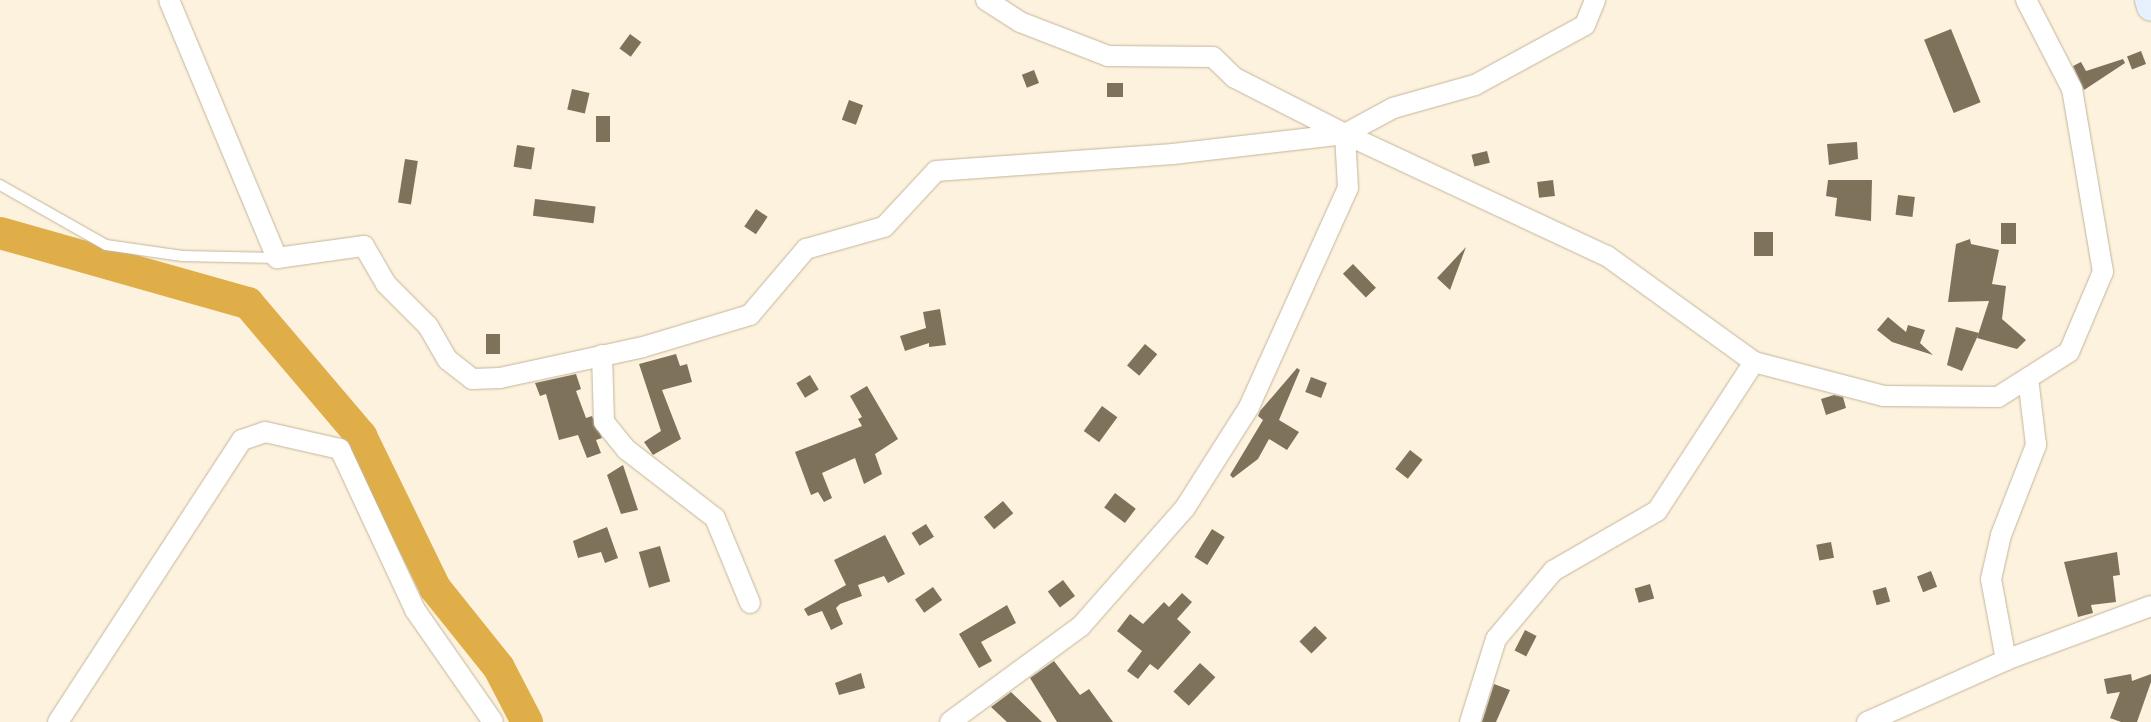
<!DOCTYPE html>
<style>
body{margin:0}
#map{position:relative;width:2151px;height:722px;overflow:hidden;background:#fdf2dd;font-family:Poppins,sans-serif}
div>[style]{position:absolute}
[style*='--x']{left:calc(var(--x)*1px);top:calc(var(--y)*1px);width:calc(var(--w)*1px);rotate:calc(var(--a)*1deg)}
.river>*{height:32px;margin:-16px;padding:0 16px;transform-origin:16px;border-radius:16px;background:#dfae49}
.building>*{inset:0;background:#7f725b;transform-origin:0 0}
.roads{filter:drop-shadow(0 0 1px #c3b59d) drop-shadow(0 0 1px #c3b59d)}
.lane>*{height:10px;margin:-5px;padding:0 5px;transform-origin:5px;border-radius:5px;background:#fff}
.street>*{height:20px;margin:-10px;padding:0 10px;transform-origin:10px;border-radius:10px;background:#fff}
.secondary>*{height:28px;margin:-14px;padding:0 14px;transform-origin:14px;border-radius:14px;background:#e6f1fd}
span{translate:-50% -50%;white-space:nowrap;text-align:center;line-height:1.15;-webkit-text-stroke:5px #fdf2dd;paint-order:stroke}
</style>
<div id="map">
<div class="river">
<div style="--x:0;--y:233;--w:258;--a:15.8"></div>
<div style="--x:248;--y:303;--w:175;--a:49.6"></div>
<div style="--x:361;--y:436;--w:169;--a:64"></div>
<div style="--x:435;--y:588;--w:102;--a:51.3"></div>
<div style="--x:499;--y:668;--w:61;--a:62.6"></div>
</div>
<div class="building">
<div style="left:1951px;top:29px;width:79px;height:29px;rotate:68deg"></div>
<div style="left:630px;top:34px;width:14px;height:18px;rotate:36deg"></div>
<div style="left:2141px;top:51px;width:14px;height:15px;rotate:69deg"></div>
<div style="clip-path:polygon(2123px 59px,2125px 63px,2084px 90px,2073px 66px,2081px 62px,2086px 71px)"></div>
<div style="left:1034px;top:70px;width:14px;height:13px;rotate:69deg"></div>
<div style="left:1107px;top:83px;width:16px;height:14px"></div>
<div style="left:572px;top:89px;width:18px;height:21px;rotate:13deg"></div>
<div style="left:849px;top:100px;width:15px;height:21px;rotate:20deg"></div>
<div style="left:596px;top:116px;width:14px;height:26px"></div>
<div style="clip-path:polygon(1857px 142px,1858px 159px,1829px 165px,1827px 144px)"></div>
<div style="left:517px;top:145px;width:18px;height:22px;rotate:9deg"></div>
<div style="left:1487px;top:151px;width:12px;height:16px;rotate:76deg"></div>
<div style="left:405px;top:159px;width:13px;height:44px;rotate:9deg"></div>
<div style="left:1553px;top:180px;width:16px;height:16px;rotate:83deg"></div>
<div style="clip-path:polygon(1828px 180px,1872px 180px,1871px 221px,1835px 216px,1837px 198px,1826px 196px)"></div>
<div style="left:1898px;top:195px;width:17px;height:20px;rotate:7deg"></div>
<div style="left:535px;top:199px;width:61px;height:17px;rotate:7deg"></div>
<div style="left:756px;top:209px;width:14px;height:21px;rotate:34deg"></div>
<div style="left:2001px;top:223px;width:15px;height:21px"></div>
<div style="left:1754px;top:232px;width:19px;height:24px"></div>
<div style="clip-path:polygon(1970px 239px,1971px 244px,1999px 250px,1992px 284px,2006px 286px,2002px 319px,2026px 340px,2017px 349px,1977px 338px,1989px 301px,1948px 302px,1956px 244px)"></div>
<div style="clip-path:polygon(1466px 247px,1450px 290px,1437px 278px)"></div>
<div style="left:1353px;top:264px;width:33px;height:14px;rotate:46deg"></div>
<div style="clip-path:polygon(940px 309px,946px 345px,929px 347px,929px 343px,905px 351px,900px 336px,926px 328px,923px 312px)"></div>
<div style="clip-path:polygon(1888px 317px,1906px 332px,1908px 325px,1925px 330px,1920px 343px,1933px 355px,1892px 342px,1877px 330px)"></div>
<div style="clip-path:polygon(1956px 327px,1979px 333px,1962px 371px,1947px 365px)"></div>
<div style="left:486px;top:334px;width:14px;height:20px"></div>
<div style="left:1145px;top:344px;width:16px;height:28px;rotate:40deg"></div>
<div style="clip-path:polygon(676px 354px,680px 366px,687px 364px,692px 382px,662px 390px,681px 439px,653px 455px,644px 442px,661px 431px,639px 364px)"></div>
<div style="clip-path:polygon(1297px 368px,1300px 370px,1279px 420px,1299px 432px,1287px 450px,1269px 439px,1258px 459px,1233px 478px,1230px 475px,1263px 420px,1258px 416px,1260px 411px)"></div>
<div style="clip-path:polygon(576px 374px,581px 389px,576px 391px,586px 418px,592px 416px,602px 438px,596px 440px,601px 453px,587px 458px,578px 435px,559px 440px,546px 394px,540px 396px,535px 383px)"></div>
<div style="left:810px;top:375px;width:17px;height:16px;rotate:59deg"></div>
<div style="left:1311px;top:377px;width:17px;height:16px;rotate:21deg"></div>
<div style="clip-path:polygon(867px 386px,898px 439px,875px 454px,882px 474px,864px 484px,855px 458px,822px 473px,832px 498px,824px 502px,818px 492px,811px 495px,795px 452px,862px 426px,858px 419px,862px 417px,850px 396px)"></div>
<div style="clip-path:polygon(1834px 395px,1843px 397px,1846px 408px,1826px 415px,1821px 399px)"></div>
<div style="left:1102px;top:406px;width:19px;height:31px;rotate:36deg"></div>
<div style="left:1410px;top:450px;width:16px;height:24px;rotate:38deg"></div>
<div style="clip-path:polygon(623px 465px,638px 510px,621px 514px,607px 475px)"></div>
<div style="left:1115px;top:493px;width:26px;height:18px;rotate:37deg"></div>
<div style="left:1003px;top:501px;width:16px;height:25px;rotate:50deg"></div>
<div style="left:926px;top:524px;width:15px;height:17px;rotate:58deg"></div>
<div style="clip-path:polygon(607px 527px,618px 558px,605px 563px,601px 552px,578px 558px,573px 541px)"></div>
<div style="left:1212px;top:529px;width:15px;height:33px;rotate:32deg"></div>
<div style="clip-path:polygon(885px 535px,905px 574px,888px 583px,884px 576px,858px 585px,862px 596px,840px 604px,836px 608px,843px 624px,831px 630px,822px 611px,808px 616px,804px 609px,846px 585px,834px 560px)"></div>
<div style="left:1831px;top:542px;width:16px;height:15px;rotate:79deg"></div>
<div style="left:660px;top:546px;width:37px;height:22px;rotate:74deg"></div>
<div style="clip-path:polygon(2117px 552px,2120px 575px,2113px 576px,2116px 602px,2091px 605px,2093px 613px,2078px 617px,2064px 562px)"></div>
<div style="left:1931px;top:571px;width:17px;height:15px;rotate:69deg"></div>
<div style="left:1063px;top:580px;width:20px;height:19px;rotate:53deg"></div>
<div style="left:1650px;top:584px;width:15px;height:16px;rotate:74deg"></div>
<div style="left:933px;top:587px;width:16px;height:22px;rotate:55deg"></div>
<div style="left:1886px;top:587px;width:15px;height:14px;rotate:74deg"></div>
<div style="clip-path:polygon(1182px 593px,1192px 602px,1177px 619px,1191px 632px,1158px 670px,1150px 664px,1138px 679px,1127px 671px,1142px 651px,1117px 631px,1130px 614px,1143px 624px,1164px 602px,1169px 607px)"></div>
<div style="clip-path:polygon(1007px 605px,1016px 623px,981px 642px,992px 661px,979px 668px,959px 634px)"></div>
<div style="left:1315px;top:626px;width:17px;height:22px;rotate:45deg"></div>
<div style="left:1525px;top:630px;width:13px;height:23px;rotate:27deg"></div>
<div style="clip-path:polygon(1054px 661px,1080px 695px,1089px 689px,1113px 722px,1057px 722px,1030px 678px)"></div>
<div style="left:1200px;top:663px;width:21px;height:39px;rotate:43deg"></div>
<div style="clip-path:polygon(861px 673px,865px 688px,839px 695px,835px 683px)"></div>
<div style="clip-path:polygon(2131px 674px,2132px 681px,2151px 674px,2151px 682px,2137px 722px,2121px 722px,2110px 718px,2120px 692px,2107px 694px,2104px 679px)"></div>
<div style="clip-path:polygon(1494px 684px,1510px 690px,1496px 722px,1482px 722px)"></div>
<div style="clip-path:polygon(1011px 692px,1042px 722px,1007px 722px,991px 707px)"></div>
</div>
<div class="roads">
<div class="lane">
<div style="--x:0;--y:185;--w:122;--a:29.5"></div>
<div style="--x:106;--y:245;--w:77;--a:8.2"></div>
<div style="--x:182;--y:256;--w:95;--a:1.2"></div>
</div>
<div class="street">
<div style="--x:169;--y:0;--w:280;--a:67.3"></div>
<div style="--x:277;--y:258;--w:88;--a:-7.9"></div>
<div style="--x:364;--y:246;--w:44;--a:59.9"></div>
<div style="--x:386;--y:284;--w:59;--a:45"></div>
<div style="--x:428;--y:326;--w:39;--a:60"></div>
<div style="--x:448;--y:360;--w:31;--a:38"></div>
<div style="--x:472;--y:379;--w:28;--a:-2"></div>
<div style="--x:500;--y:378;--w:146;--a:-12.2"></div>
<div style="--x:643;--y:347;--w:112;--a:-16.7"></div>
<div style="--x:750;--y:315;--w:87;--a:-49.7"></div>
<div style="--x:806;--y:249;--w:81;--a:-15.8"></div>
<div style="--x:884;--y:227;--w:76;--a:-47.1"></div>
<div style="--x:936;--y:171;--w:238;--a:-4.1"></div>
<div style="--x:1173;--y:154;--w:173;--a:-6.6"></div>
<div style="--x:1345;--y:134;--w:55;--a:-28.4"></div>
<div style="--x:1393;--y:108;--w:85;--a:-15.7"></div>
<div style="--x:1475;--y:85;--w:125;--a:-28.6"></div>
<div style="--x:1585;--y:25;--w:27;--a:-68"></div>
<div style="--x:986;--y:0;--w:40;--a:32.9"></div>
<div style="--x:1020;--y:22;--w:94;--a:21.1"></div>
<div style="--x:1108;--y:56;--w:105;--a:0.5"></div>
<div style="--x:1213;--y:57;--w:30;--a:44"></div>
<div style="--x:1235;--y:78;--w:123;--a:27"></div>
<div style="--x:1345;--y:134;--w:289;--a:25"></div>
<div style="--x:1607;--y:256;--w:181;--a:35.8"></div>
<div style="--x:1754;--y:362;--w:134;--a:14.7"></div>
<div style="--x:1884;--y:396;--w:114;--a:0.5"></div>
<div style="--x:1998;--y:397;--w:84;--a:-32.4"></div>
<div style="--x:2069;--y:352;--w:87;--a:-67"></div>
<div style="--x:2103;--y:272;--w:186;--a:-99.6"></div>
<div style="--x:2072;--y:89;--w:100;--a:-117.3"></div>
<div style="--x:602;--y:355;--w:67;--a:88.3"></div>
<div style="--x:604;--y:422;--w:36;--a:51"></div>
<div style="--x:627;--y:450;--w:111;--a:37.7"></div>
<div style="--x:715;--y:518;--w:92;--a:67.6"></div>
<div style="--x:2006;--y:660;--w:82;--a:-100.5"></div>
<div style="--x:1991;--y:579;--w:45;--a:-77.2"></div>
<div style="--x:2001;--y:535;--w:97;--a:-68.7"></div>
<div style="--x:2036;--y:445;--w:67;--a:-96.8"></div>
<div style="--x:58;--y:722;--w:337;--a:-56.9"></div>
<div style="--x:242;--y:440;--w:24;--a:-19"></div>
<div style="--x:265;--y:432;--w:77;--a:12.8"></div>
<div style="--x:340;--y:449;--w:178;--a:65"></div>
<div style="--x:415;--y:610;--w:136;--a:55.1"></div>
<div style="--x:950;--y:722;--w:162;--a:-36.2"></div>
<div style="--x:1081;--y:626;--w:157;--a:-48.6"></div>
<div style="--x:1185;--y:508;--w:120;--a:-57.6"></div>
<div style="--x:1249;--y:407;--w:240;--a:-65.7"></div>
<div style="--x:1348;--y:188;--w:54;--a:-93.2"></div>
<div style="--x:1470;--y:722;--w:87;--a:-72.6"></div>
<div style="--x:1496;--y:639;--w:89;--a:-50"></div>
<div style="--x:1553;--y:571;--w:120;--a:-30"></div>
<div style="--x:1657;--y:511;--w:178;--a:-56.9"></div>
<div style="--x:1867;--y:722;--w:152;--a:-24"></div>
<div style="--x:2006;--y:660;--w:155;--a:-20.4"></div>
</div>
<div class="secondary">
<div style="--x:2149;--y:0;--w:7;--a:74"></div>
</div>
</div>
</div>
